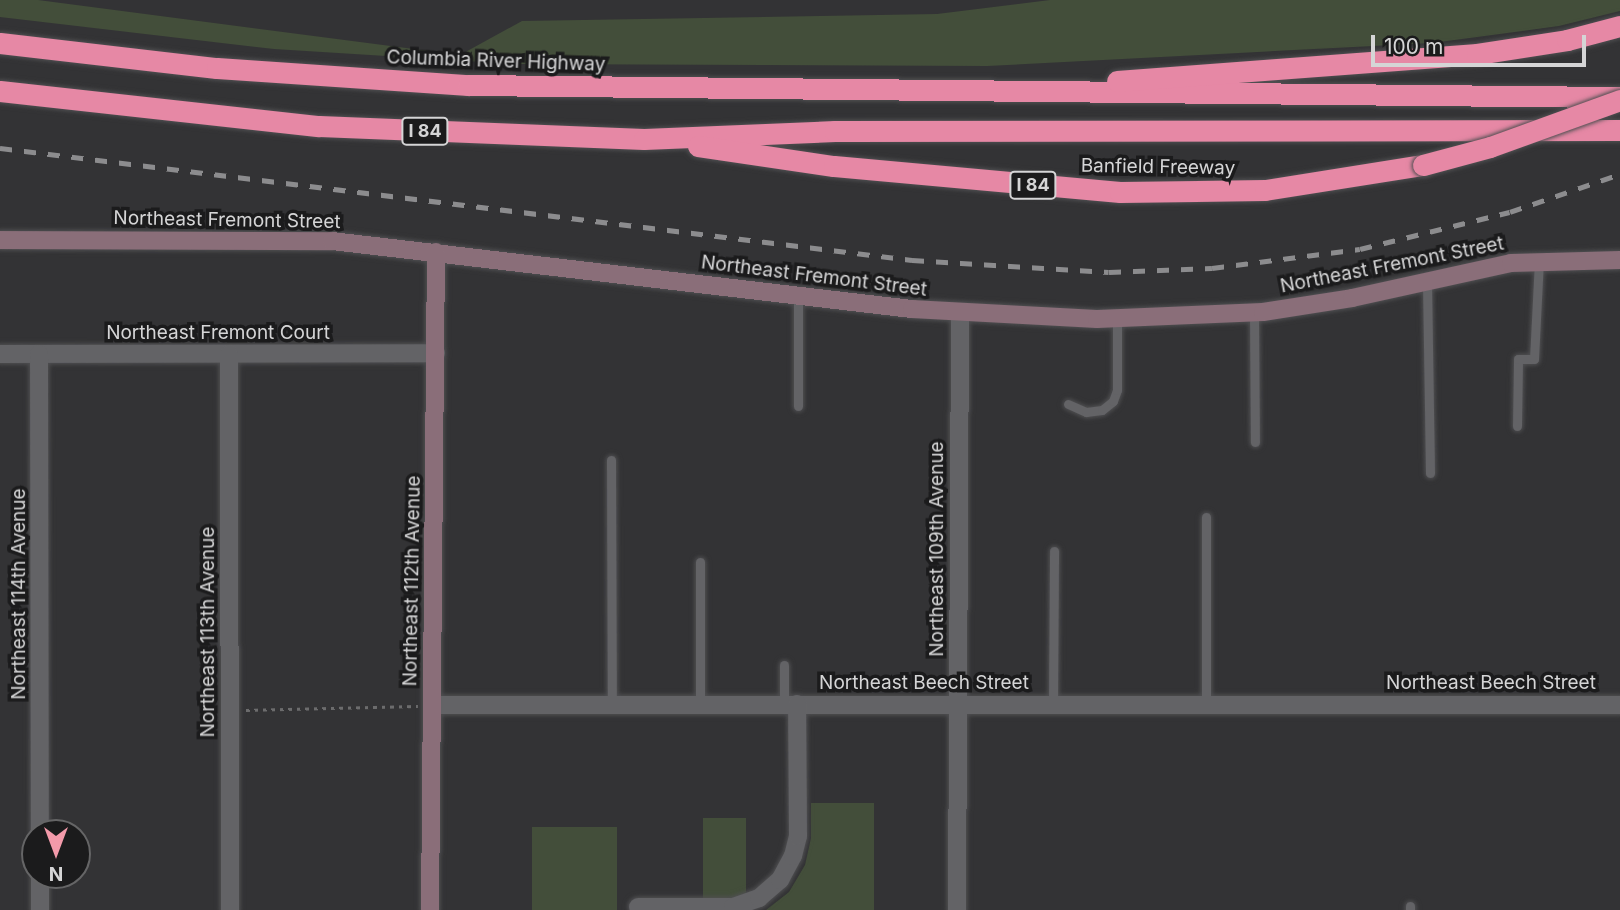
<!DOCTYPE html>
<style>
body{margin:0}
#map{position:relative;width:1620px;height:910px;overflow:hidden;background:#333335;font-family:Inter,sans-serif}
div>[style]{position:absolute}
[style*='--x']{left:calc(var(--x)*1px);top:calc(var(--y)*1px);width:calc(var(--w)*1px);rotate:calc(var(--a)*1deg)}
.green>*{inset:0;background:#434e3a;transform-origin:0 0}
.path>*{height:2.5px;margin-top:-1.25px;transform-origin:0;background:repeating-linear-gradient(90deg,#6c6c6d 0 3.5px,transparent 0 8.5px)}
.roads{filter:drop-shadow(0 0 2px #4f4f51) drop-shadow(0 0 2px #4f4f51)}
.lane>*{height:9px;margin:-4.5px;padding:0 4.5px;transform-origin:4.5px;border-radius:4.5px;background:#636366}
.street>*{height:18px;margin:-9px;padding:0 9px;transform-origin:9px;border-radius:9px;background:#636366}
.secondary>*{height:18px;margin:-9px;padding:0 9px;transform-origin:9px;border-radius:9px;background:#8a6e79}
.highway>*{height:21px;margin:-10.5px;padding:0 10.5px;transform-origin:10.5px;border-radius:10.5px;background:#e688a5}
.rail>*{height:4.5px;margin-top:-2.25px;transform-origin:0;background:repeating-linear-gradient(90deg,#8c8c8e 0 12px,transparent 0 24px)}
.bridges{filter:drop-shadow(0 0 2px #4f4f51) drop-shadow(0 0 2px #4f4f51)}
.highway-bridge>*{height:21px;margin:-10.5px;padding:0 10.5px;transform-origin:10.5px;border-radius:10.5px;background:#e688a5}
span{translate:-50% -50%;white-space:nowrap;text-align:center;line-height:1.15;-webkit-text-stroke:7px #1b1b1c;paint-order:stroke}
.shield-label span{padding:2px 5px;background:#1b1b1c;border:2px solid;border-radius:5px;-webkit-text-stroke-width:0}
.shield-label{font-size:18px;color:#d5d5d6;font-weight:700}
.street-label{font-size:19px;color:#d5d5d6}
.north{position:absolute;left:21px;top:819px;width:70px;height:70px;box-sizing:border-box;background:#1b1b1c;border:2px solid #656566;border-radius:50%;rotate:180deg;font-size:19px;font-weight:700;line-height:28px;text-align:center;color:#d5d5d6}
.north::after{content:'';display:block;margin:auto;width:24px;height:32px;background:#f39aaa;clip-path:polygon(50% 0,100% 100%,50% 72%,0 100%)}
.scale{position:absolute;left:1371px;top:35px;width:215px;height:32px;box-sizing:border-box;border:4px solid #d5d5d6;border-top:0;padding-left:9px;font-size:21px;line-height:24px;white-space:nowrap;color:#d5d5d6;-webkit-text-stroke:5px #1b1b1c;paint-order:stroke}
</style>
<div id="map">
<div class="green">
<div style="clip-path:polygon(0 0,38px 0,460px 55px,522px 21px,937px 14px,1050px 0,1620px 0,1620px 11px,1559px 26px,1432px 43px,987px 66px,516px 64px,274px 49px,0 17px)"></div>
<div style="clip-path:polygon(811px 803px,874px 803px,874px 910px,766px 910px,789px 892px,805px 865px,811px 838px)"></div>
<div style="left:703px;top:818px;width:43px;height:80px"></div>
<div style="left:532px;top:827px;width:85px;height:83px"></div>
</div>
<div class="path">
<div style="--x:246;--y:710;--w:172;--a:-1.3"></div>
</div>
<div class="roads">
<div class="lane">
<div style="--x:1427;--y:282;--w:191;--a:89.1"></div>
<div style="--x:798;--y:295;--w:111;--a:90"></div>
<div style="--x:1254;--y:312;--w:130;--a:89.6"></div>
<div style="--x:1068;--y:404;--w:20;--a:24"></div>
<div style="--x:1086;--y:412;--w:16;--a:-7"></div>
<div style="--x:1102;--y:410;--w:14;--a:-39"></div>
<div style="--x:1113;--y:401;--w:12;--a:-70"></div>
<div style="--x:1117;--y:390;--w:71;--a:-90"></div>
<div style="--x:1517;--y:426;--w:67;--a:-89.1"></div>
<div style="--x:1518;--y:359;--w:16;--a:0"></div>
<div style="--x:1534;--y:359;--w:98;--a:-87.1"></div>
<div style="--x:611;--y:460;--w:244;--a:89.8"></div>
<div style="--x:1206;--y:517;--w:186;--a:90"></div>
<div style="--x:700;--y:562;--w:142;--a:90"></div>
<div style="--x:1053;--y:703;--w:152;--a:-89.6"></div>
<div style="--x:784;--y:704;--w:39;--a:-90"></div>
<div style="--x:1410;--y:910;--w:4;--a:-90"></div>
</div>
<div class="street">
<div style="--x:0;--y:354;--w:436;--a:-0.1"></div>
<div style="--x:39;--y:354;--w:479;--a:89.9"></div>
<div style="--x:229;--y:354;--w:556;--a:89.9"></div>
<div style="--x:432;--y:705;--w:1188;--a:0"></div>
<div style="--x:40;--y:875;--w:35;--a:90"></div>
<div style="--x:638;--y:907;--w:95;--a:0"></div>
<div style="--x:733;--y:907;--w:28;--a:-19"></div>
<div style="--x:759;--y:898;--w:28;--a:-41"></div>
<div style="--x:780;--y:880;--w:27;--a:-62"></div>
<div style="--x:793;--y:856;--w:21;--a:-76"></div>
<div style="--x:798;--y:836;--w:132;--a:-90.4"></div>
<div style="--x:957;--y:910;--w:597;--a:-89.71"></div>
</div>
<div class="secondary">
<div style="--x:0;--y:240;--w:332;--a:0.2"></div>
<div style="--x:332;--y:241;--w:584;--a:6.69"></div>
<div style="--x:912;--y:309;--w:185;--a:3.1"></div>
<div style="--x:1097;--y:319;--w:166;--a:-2.4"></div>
<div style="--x:1263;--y:312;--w:90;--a:-8.9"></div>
<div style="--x:1352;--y:298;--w:163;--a:-12.4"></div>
<div style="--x:1511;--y:263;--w:109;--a:-1.6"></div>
<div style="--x:430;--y:910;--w:658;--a:-89.48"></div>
</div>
<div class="highway">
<div style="--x:0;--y:43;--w:218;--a:6.6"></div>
<div style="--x:217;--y:68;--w:252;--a:3.9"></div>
<div style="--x:468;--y:85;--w:1152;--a:0.6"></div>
<div style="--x:1117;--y:81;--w:361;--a:-4.3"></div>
<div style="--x:1477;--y:54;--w:91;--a:-8.8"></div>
<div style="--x:1567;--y:40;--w:55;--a:-14.8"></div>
<div style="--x:0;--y:91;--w:321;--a:6.3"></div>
<div style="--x:319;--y:126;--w:325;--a:2.3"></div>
<div style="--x:644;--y:139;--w:191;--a:-2.4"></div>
<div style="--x:835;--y:131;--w:785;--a:-0.07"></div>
<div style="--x:698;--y:146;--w:137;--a:8.4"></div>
<div style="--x:834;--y:166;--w:287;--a:5.2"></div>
<div style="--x:1120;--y:192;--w:145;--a:-0.8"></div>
<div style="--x:1265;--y:190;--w:160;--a:-9"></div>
</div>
</div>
<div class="rail">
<div style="--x:0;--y:148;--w:919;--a:7"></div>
<div style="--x:912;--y:260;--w:197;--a:3.5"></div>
<div style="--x:1109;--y:272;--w:103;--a:-2.2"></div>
<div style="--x:1212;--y:268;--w:149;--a:-7.3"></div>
<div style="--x:1360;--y:249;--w:154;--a:-13.9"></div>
<div style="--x:1510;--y:212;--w:116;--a:-19.1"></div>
</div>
<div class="bridges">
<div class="highway-bridge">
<div style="--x:1423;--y:165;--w:69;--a:-15"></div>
<div style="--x:1490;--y:147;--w:138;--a:-19.9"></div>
</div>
</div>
<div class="shield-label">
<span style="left:425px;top:131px">I 84</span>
<span style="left:1033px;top:185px">I 84</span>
</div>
<div class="street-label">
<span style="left:496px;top:61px;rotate:2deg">Columbia River Highway</span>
<span style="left:1158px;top:167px;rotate:1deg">Banfield Freeway</span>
<span style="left:227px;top:220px;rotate:1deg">Northeast Fremont Street</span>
<span style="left:1392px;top:265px;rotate:-11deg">Northeast Fremont Street</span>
<span style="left:814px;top:276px;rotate:7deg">Northeast Fremont Street</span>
<span style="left:218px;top:333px">Northeast Fremont Court</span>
<span style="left:937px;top:549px;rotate:-90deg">Northeast 109th Avenue</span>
<span style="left:412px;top:581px;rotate:-89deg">Northeast 112th Avenue</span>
<span style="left:19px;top:594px;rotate:-90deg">Northeast 114th Avenue</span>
<span style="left:208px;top:632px;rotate:-90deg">Northeast 113th Avenue</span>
<span style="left:924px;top:683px">Northeast Beech Street</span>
<span style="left:1491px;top:683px">Northeast Beech Street</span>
</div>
<div class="north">N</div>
<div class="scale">100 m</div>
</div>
